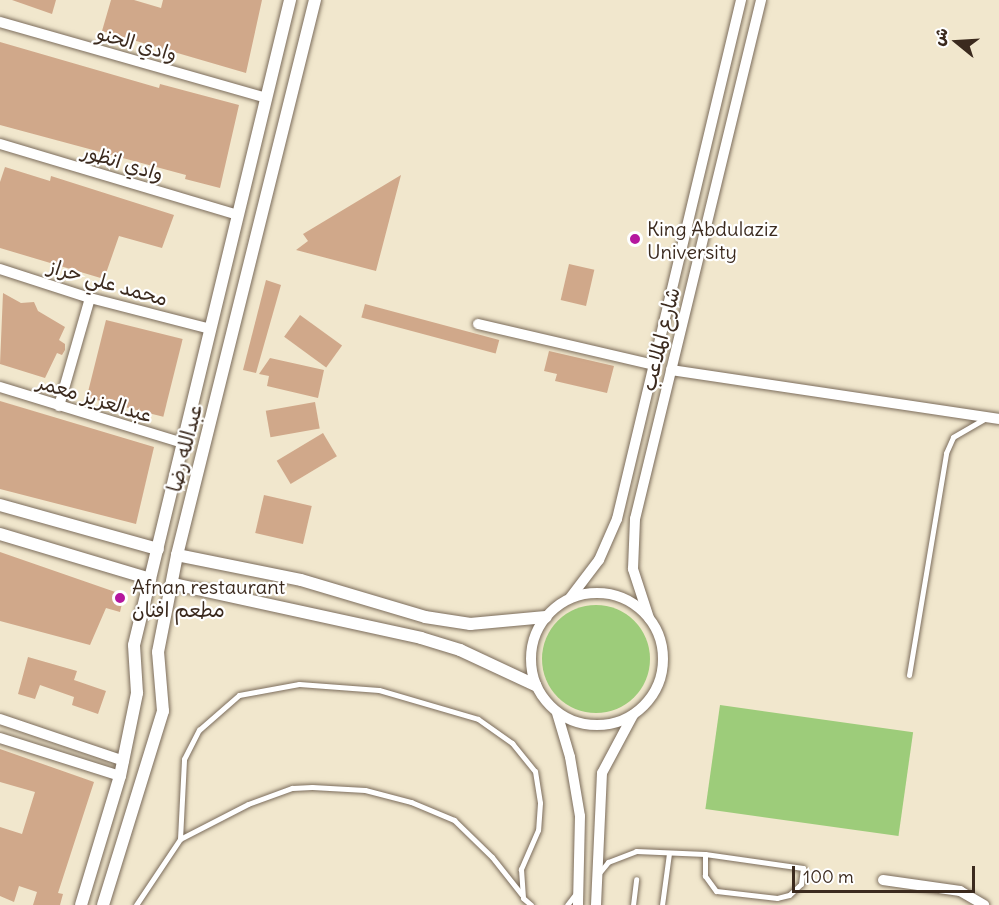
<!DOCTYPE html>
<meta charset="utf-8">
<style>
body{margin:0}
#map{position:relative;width:999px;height:905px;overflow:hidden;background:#f1e7cd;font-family:Delius,"Playpen Sans Arabic",sans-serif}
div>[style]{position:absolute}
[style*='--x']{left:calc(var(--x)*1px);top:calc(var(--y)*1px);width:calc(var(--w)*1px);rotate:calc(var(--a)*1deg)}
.green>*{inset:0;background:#9dcc7a;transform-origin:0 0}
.round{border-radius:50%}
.building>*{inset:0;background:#d0a88a;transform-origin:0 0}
.roads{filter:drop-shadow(0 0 2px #7b6c5b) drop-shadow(0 0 2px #7b6c5b)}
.service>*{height:5px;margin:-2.5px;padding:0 2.5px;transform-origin:2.5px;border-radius:2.5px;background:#fff}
.minor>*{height:10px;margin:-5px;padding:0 5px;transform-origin:5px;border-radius:5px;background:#fff}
.minor>.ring{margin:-5px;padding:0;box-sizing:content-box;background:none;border:10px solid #fff;border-radius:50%}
.tertiary>*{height:12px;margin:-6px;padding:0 6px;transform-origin:6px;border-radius:6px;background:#fff}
.dots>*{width:16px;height:16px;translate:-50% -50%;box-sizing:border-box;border:3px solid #fff;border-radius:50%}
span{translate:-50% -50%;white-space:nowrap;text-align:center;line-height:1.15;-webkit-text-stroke:4.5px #fff;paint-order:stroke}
.street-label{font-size:20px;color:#3b2a1e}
.poi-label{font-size:20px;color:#3b2a1e}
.left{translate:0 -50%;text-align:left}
.north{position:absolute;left:927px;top:12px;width:60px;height:60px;-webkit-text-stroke:4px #fff;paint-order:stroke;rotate:288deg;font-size:16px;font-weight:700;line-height:24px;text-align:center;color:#3b2a1e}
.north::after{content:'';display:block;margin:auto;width:21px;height:27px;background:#3b2a1e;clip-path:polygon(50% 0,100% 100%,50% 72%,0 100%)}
.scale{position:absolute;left:792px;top:866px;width:183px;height:27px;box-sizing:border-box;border:3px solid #3b2a1e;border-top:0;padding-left:8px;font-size:18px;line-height:21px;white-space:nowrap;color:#3b2a1e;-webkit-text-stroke:4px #fff;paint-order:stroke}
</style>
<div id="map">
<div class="green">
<div class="round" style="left:542px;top:605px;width:108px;height:108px"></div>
<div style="left:720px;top:705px;width:195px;height:105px;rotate:8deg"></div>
</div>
<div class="building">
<div style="clip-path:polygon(12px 0,56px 0,52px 14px)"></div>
<div style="clip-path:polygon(111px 0,134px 0,161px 8px,163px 0,262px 0,246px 73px,102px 31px)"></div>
<div style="clip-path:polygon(0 42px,159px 88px,160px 84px,239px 105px,220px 188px,185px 179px,186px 175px,0 125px)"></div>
<div style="clip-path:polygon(5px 167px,50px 181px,51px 176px,174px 215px,162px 248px,119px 236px,104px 279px,0 248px,0 182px)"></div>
<div style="clip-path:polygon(401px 175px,376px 271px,296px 250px,308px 241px,303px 234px)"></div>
<div style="left:569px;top:264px;width:26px;height:37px;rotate:13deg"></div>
<div style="clip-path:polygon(266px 280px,281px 285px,256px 373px,243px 370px)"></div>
<div style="clip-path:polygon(3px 293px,21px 303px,34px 302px,38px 311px,65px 327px,59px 340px,65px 344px,65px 350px,62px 355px,57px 353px,45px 378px,0 364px)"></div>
<div style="left:365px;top:304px;width:139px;height:14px;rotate:15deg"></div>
<div style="left:300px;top:315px;width:52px;height:27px;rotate:36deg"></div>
<div style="left:106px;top:320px;width:79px;height:80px;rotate:14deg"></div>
<div style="clip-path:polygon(549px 351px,614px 366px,607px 393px,555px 381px,557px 374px,544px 371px)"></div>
<div style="clip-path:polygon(270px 358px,324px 370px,318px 398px,267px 386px,269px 376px,259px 374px)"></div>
<div style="clip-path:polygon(0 401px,154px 447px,136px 524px,0 489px)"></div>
<div style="left:315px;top:402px;width:27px;height:50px;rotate:80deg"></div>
<div style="left:323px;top:433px;width:27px;height:54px;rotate:59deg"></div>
<div style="left:264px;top:495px;width:49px;height:39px;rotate:13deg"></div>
<div style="clip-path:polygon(0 552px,124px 595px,120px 612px,106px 608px,90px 645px,0 621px)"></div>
<div style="clip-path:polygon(28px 657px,77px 671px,74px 680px,106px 691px,98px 714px,72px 705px,74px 697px,40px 685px,35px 699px,18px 694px)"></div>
<div style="clip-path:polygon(0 749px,94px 782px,58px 893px,63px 894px,60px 905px,33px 905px,37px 892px,19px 886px,14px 902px,0 896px,0 827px,22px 834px,35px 792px,0 782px)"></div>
</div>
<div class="roads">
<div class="service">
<div style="--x:909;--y:675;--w:225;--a:-80.5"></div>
<div style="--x:946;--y:453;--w:17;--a:-66"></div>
<div style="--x:953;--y:437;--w:36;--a:-30"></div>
<div style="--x:180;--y:839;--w:80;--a:-87.1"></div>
<div style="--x:184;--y:759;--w:33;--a:-63"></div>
<div style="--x:199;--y:730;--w:53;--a:-41.2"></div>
<div style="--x:239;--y:695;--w:61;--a:-10.4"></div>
<div style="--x:299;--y:684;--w:80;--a:4.3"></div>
<div style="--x:379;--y:690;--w:103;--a:16.3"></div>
<div style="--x:478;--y:719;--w:42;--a:35.2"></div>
<div style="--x:512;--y:743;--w:36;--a:51"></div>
<div style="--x:535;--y:771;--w:32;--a:81"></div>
<div style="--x:540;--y:803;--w:27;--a:94"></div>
<div style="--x:538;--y:830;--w:43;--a:113.6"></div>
<div style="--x:521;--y:869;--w:29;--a:86"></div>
<div style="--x:523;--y:898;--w:11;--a:41"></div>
<div style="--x:600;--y:872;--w:13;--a:-51"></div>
<div style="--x:608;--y:862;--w:30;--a:-21"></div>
<div style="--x:636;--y:851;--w:69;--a:2.5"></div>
<div style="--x:705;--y:854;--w:99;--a:8.1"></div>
<div style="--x:803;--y:868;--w:16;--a:97"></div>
<div style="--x:801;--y:884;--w:16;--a:137"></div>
<div style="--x:789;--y:895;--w:12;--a:166"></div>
<div style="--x:777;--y:898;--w:61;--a:-173.5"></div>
<div style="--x:716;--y:891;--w:19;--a:-126"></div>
<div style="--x:705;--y:876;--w:22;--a:-90"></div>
<div style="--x:136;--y:905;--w:79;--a:-56.3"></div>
<div style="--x:180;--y:839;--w:76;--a:-27.2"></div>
<div style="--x:248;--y:804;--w:47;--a:-20"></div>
<div style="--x:292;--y:788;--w:20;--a:-3"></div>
<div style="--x:312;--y:787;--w:53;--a:3.2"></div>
<div style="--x:365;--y:790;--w:48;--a:14.6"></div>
<div style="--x:411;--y:802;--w:47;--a:22.7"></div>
<div style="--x:454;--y:820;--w:53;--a:44.2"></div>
<div style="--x:492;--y:857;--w:48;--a:51.7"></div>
<div style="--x:567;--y:905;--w:16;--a:-52"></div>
<div style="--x:633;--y:905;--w:26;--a:-83"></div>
<div style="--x:662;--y:905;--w:52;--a:-82.3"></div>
</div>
<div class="minor">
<div style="--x:0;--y:22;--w:274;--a:15.9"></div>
<div style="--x:0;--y:144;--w:245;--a:16.6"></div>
<div style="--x:0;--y:269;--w:95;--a:17.9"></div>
<div style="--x:90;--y:298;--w:121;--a:14.4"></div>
<div style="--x:478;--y:324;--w:181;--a:13.1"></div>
<div style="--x:671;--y:370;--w:332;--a:8.5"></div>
<div style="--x:0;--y:387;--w:188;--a:17"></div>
<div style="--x:59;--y:406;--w:112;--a:-74"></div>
<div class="ring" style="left:531px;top:593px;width:122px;height:122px"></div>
<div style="--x:570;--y:598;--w:48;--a:-52.7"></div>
<div style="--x:599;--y:560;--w:45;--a:-66.3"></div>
<div style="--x:617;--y:519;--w:534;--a:-76.56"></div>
<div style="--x:649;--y:618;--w:52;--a:-108.1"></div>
<div style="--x:633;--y:569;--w:50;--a:-87.7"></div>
<div style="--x:635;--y:519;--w:534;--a:-76.35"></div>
<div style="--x:557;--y:713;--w:46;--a:73.5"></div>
<div style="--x:570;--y:757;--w:60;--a:80.4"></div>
<div style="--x:580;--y:816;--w:89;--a:91.3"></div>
<div style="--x:0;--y:719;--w:131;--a:18.7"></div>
<div style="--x:0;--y:738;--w:126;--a:17.6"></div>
<div style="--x:883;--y:880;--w:78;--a:8.1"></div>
<div style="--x:960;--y:891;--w:28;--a:30"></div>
<div style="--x:596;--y:905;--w:132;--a:-87.4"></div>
<div style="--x:602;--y:773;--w:66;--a:-61.9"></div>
</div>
<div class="tertiary">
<div style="--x:0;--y:505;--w:164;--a:15.6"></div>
<div style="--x:0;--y:534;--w:157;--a:16.7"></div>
<div style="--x:177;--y:555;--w:126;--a:11.4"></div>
<div style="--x:301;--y:580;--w:129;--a:16.6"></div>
<div style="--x:425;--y:617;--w:46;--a:8.8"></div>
<div style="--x:470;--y:624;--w:76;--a:-5.3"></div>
<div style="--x:174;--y:584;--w:253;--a:12.3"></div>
<div style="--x:421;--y:638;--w:41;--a:17.1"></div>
<div style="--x:460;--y:650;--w:83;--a:25"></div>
<div style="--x:81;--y:905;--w:135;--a:-73.2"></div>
<div style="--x:120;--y:776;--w:85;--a:-78.4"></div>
<div style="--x:137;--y:693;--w:48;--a:-93.6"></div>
<div style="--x:134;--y:645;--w:664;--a:-76.4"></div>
<div style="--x:103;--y:905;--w:203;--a:-72.8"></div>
<div style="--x:163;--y:711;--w:59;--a:-94.8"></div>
<div style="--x:158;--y:652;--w:99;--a:-78.9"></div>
<div style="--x:177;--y:555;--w:572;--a:-76.04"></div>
</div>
</div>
<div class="dots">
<div style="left:635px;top:239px;background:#b5179e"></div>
<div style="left:120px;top:598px;background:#b5179e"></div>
</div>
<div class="street-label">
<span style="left:137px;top:43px;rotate:16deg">وادي الحنو</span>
<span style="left:123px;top:162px;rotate:17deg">وادي انظور</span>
<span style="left:108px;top:282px;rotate:16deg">محمد علي حراز</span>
<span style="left:660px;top:339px;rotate:-76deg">شارع الملاعب</span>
<span style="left:95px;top:398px;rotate:17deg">عبدالعزيز معمر</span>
<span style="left:184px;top:448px;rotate:-76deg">عبدالله رضا</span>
</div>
<div class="poi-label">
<span class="left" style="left:647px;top:240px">King Abdulaziz<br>University</span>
<span class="left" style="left:132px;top:598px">Afnan restaurant<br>مطعم افنان</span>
</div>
<div class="north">ش</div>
<div class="scale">100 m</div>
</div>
